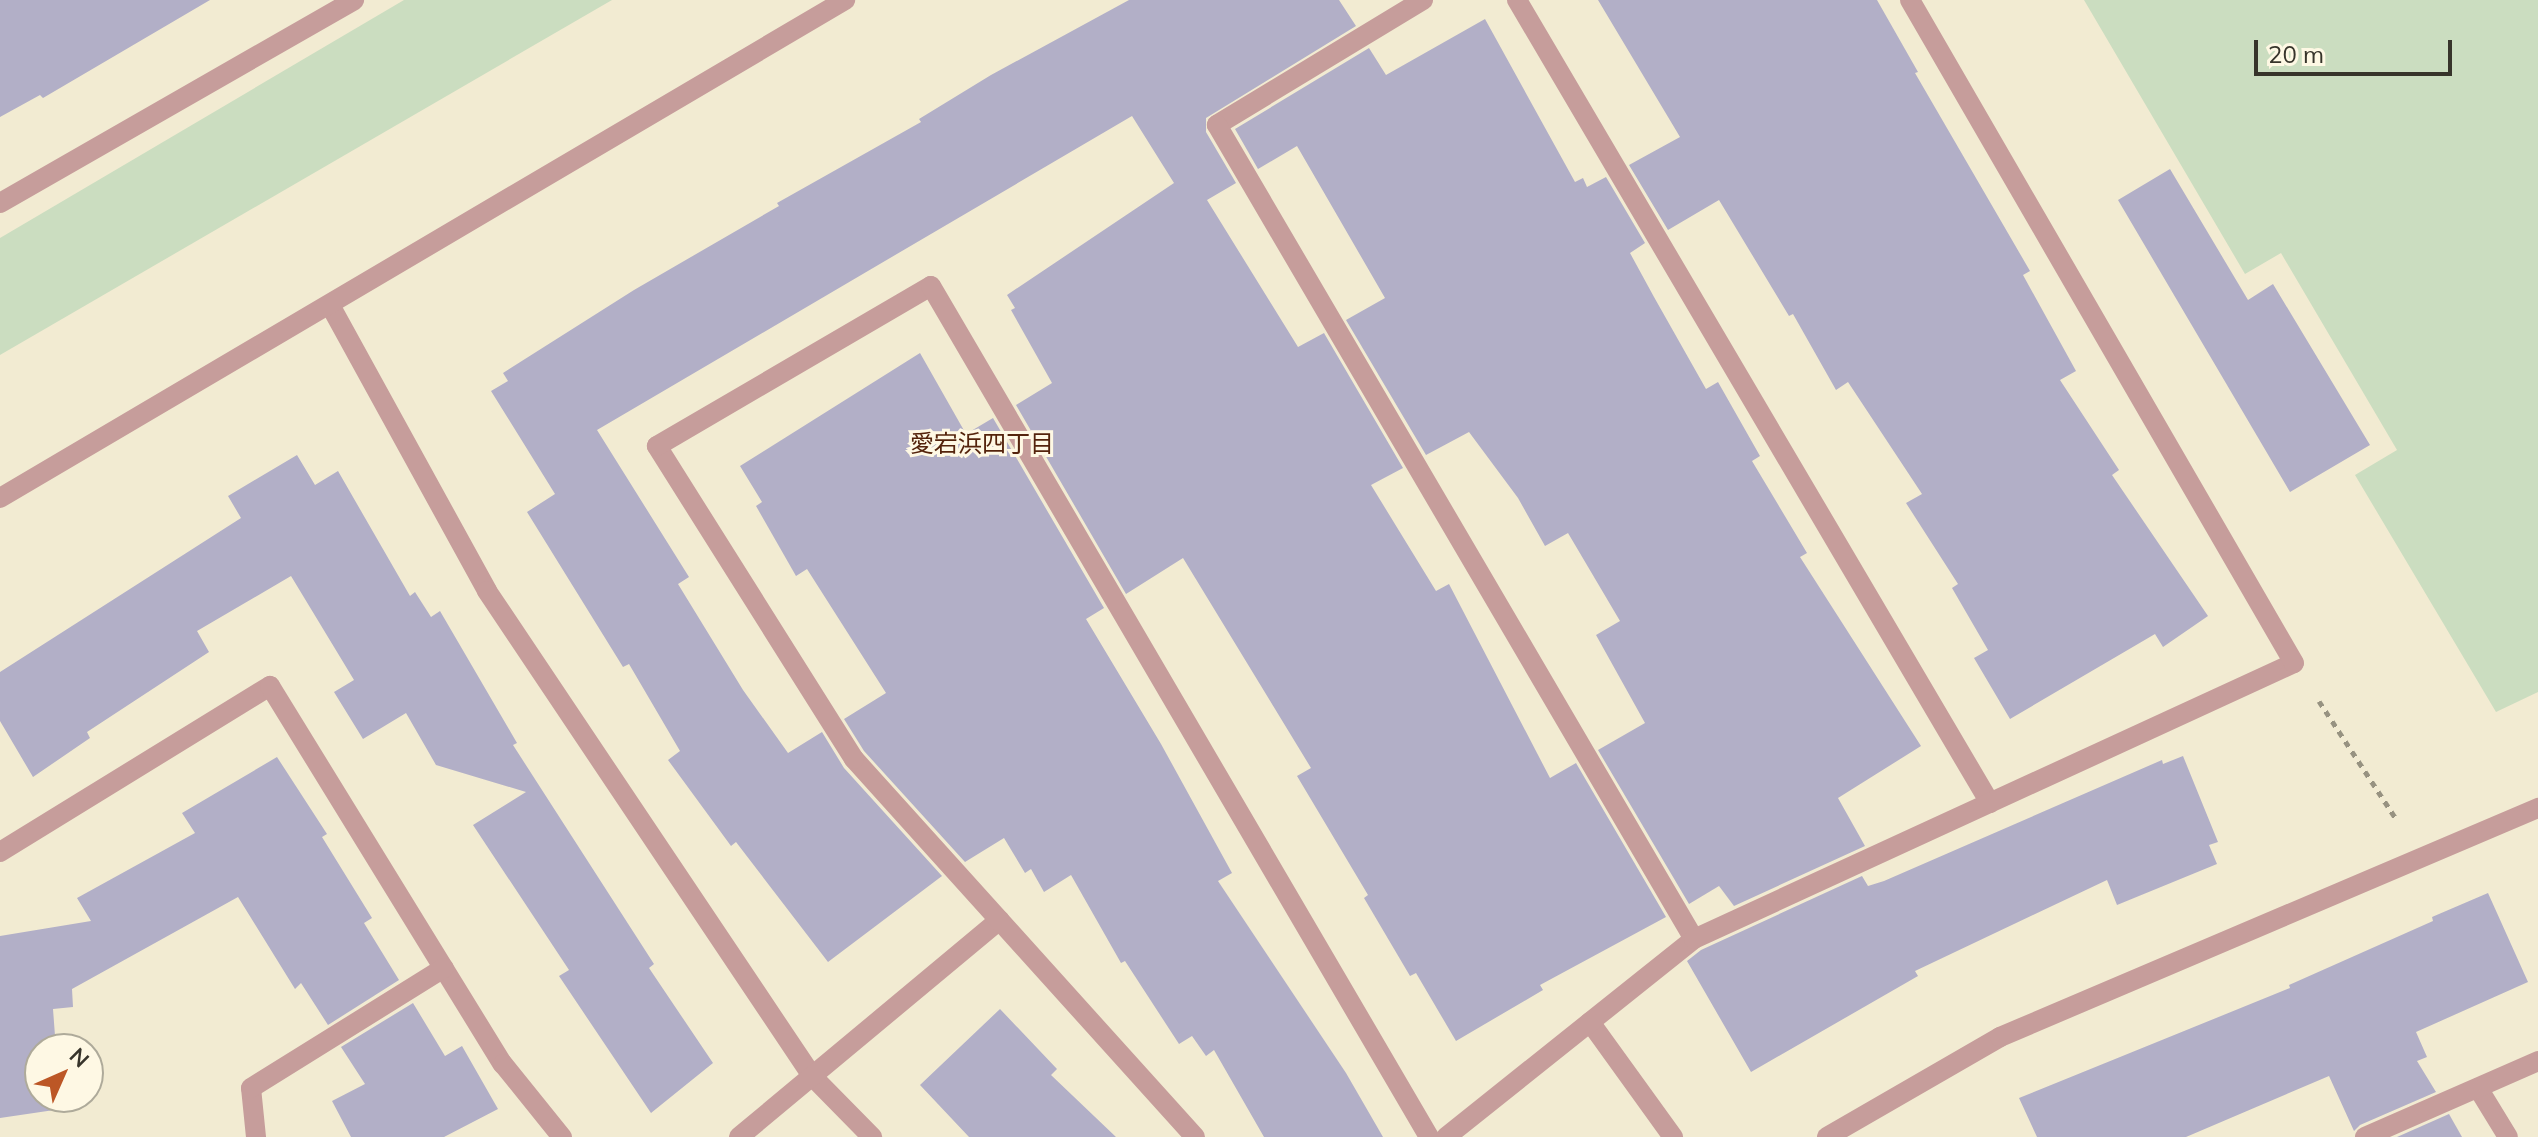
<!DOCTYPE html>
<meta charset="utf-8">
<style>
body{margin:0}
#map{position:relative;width:2538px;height:1137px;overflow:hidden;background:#f2ebd2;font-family:Mulish,"Noto Sans JP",sans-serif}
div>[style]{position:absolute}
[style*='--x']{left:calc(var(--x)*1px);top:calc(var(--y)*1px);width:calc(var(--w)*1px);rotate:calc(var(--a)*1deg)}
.green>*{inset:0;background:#cbddc0}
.building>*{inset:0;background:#b2afc7}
.path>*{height:5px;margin-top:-2.5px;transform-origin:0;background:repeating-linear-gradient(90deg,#979281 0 6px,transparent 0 12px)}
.minor>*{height:20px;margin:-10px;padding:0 10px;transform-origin:10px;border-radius:10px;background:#c69d9b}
.tertiary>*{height:20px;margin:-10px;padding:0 10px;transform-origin:10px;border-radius:10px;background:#c69d9b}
span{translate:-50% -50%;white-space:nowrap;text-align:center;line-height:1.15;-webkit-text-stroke:6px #fef8e4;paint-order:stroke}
.neighbourhood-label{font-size:24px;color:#54230c}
.north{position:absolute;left:24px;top:1033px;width:80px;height:80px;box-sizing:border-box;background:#fef8e4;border:2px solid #aeaa9a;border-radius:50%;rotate:45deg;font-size:22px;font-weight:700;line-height:32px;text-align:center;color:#37342b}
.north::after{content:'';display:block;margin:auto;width:28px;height:36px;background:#bc5726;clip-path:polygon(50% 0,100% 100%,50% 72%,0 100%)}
.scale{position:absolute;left:2254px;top:40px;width:198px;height:36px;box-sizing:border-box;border:4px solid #37342b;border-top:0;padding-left:10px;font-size:24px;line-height:28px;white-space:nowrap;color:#37342b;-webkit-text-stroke:6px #fef8e4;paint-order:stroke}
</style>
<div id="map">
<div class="green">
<div style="clip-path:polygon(404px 0,612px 0,0 355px,0 238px)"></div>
<div style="clip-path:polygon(2084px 0,2538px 0,2538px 692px,2496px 712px,2355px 475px,2397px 450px,2281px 253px,2245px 274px)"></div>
</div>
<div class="building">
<div style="clip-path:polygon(0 0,210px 0,43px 98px,40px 95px,0 117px)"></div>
<div style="clip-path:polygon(1129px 0,1339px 0,1356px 26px,1206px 118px,1206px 132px,1236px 183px,1207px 200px,1298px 347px,1324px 333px,1403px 468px,1371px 485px,1436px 591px,1449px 584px,1550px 778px,1576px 763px,1666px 917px,1540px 985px,1543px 990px,1456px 1041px,1416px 973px,1410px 976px,1364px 898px,1368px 895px,1297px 776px,1311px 768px,1183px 558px,1126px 594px,1016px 405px,1052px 383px,1011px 310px,1015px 308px,1007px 295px,1174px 183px,1132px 116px,597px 430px,689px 577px,678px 584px,743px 690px,788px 753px,822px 732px,844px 768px,942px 876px,828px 962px,736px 842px,731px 846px,668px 760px,680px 751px,629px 664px,623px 667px,527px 512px,555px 494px,491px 391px,508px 381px,503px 373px,634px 290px,779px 206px,777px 203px,921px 122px,919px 119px,991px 75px)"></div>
<div style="clip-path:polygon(1598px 0,1877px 0,1918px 72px,1915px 73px,2030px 271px,2023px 275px,2076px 371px,2060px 380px,2119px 470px,2112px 475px,2208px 616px,2163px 647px,2155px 634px,2010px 719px,1974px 658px,1988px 650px,1952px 588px,1958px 584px,1906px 503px,1922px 494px,1848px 382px,1836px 390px,1793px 314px,1789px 316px,1719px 200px,1668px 230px,1629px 165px,1680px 137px)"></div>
<div style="clip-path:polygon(1485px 19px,1575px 182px,1583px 178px,1587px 187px,1606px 177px,1645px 243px,1630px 253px,1654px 297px,1706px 389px,1718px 382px,1760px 456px,1752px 461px,1807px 553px,1800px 557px,1921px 746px,1838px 798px,1865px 846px,1734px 906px,1719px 886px,1689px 904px,1598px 750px,1645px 723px,1596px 635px,1620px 621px,1568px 533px,1545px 546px,1518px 498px,1469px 432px,1426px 455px,1346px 320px,1385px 298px,1297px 146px,1258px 169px,1235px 129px,1369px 48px,1386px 75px)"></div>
<div style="clip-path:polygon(2170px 169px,2248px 300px,2273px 284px,2370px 445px,2290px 492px,2118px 200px)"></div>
<div style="clip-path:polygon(920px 353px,966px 434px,993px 418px,1104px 608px,1086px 619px,1161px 744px,1232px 873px,1218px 881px,1346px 1073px,1383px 1137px,1264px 1137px,1214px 1050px,1206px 1056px,1192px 1036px,1179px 1044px,1125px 961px,1121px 963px,1071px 875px,1044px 892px,1031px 869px,1025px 873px,1004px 838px,965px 862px,864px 751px,844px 719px,886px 693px,807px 569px,796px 576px,756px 506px,762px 502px,740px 466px)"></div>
<div style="clip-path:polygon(297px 455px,315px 485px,338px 471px,410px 596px,415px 592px,431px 617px,440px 611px,517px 743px,513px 745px,654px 964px,649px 968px,713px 1063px,651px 1113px,559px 976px,569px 970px,473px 825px,526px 792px,436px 765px,406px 713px,363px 739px,334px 692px,354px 680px,291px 576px,197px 631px,209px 652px,87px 732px,90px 738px,33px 777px,0 721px,0 672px,241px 518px,228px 496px)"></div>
<div style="clip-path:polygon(2183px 756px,2218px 842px,2209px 845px,2217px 864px,2117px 905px,2107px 880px,1915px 971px,1918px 976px,1751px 1072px,1687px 961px,1701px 950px,1862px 876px,1868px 886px,1884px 881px,2162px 760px,2163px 764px)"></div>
<div style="clip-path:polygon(277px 757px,327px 834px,322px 837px,372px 918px,364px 923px,399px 980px,328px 1025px,301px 983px,295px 989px,238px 897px,72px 989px,73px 1007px,53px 1009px,56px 1049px,40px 1049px,40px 1097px,60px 1097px,61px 1109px,0 1118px,0 936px,91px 921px,77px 898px,195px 833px,182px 813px)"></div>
<div style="clip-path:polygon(2488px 893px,2528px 982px,2416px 1032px,2427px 1057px,2417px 1061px,2436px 1092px,2360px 1125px,2354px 1131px,2329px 1076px,2186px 1137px,2037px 1137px,2019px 1098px,2290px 988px,2289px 985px,2433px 921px,2432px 917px)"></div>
<div style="clip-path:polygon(413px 1003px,445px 1056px,462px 1046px,498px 1109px,444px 1137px,351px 1137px,332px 1101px,365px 1084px,341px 1047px)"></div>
<div style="clip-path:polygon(1000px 1009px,1057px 1069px,1051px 1075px,1116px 1137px,969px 1137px,920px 1085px)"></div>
<div style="clip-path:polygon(2449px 1114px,2462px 1137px,2397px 1137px)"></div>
</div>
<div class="path">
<div style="--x:2319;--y:701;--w:142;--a:56.8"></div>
</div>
<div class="minor">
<div style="--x:1423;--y:0;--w:241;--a:148.8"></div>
<div style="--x:1217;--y:125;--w:943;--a:59.63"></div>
<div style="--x:1517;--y:0;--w:932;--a:59.5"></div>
<div style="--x:0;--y:203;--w:408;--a:-29.8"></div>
<div style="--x:330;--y:305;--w:326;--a:61.2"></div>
<div style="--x:487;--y:591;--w:584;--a:56.17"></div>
<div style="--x:812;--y:1076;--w:86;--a:45.5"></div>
<div style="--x:0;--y:852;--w:317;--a:-31.6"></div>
<div style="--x:270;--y:686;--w:444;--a:58.4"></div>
<div style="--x:503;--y:1064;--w:94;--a:51.1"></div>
<div style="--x:1590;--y:1022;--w:142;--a:54.2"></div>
<div style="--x:2478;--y:1088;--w:57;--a:58.5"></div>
<div style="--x:256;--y:1137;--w:49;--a:-95.8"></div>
<div style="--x:251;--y:1088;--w:227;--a:-31.9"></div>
<div style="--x:739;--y:1137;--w:339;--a:-39.8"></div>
<div style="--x:1195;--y:1137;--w:509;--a:-132.05"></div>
<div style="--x:854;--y:759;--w:370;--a:-122.2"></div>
<div style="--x:657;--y:446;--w:317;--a:-30.3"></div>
<div style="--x:931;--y:286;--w:986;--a:59.66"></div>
<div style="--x:1446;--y:1137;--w:317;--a:-38.6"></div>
<div style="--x:1694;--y:939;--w:660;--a:-24.7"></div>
<div style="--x:2294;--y:663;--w:766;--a:-120.08"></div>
<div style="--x:1827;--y:1137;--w:200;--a:-30"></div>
<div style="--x:2000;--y:1037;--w:585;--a:-23.06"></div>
<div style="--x:2365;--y:1137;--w:189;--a:-23.7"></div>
</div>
<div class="tertiary">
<div style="--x:0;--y:498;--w:981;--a:-30.51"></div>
</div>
<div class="neighbourhood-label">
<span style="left:982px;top:444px">愛宕浜四丁目</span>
</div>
<div class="north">N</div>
<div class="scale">20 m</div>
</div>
